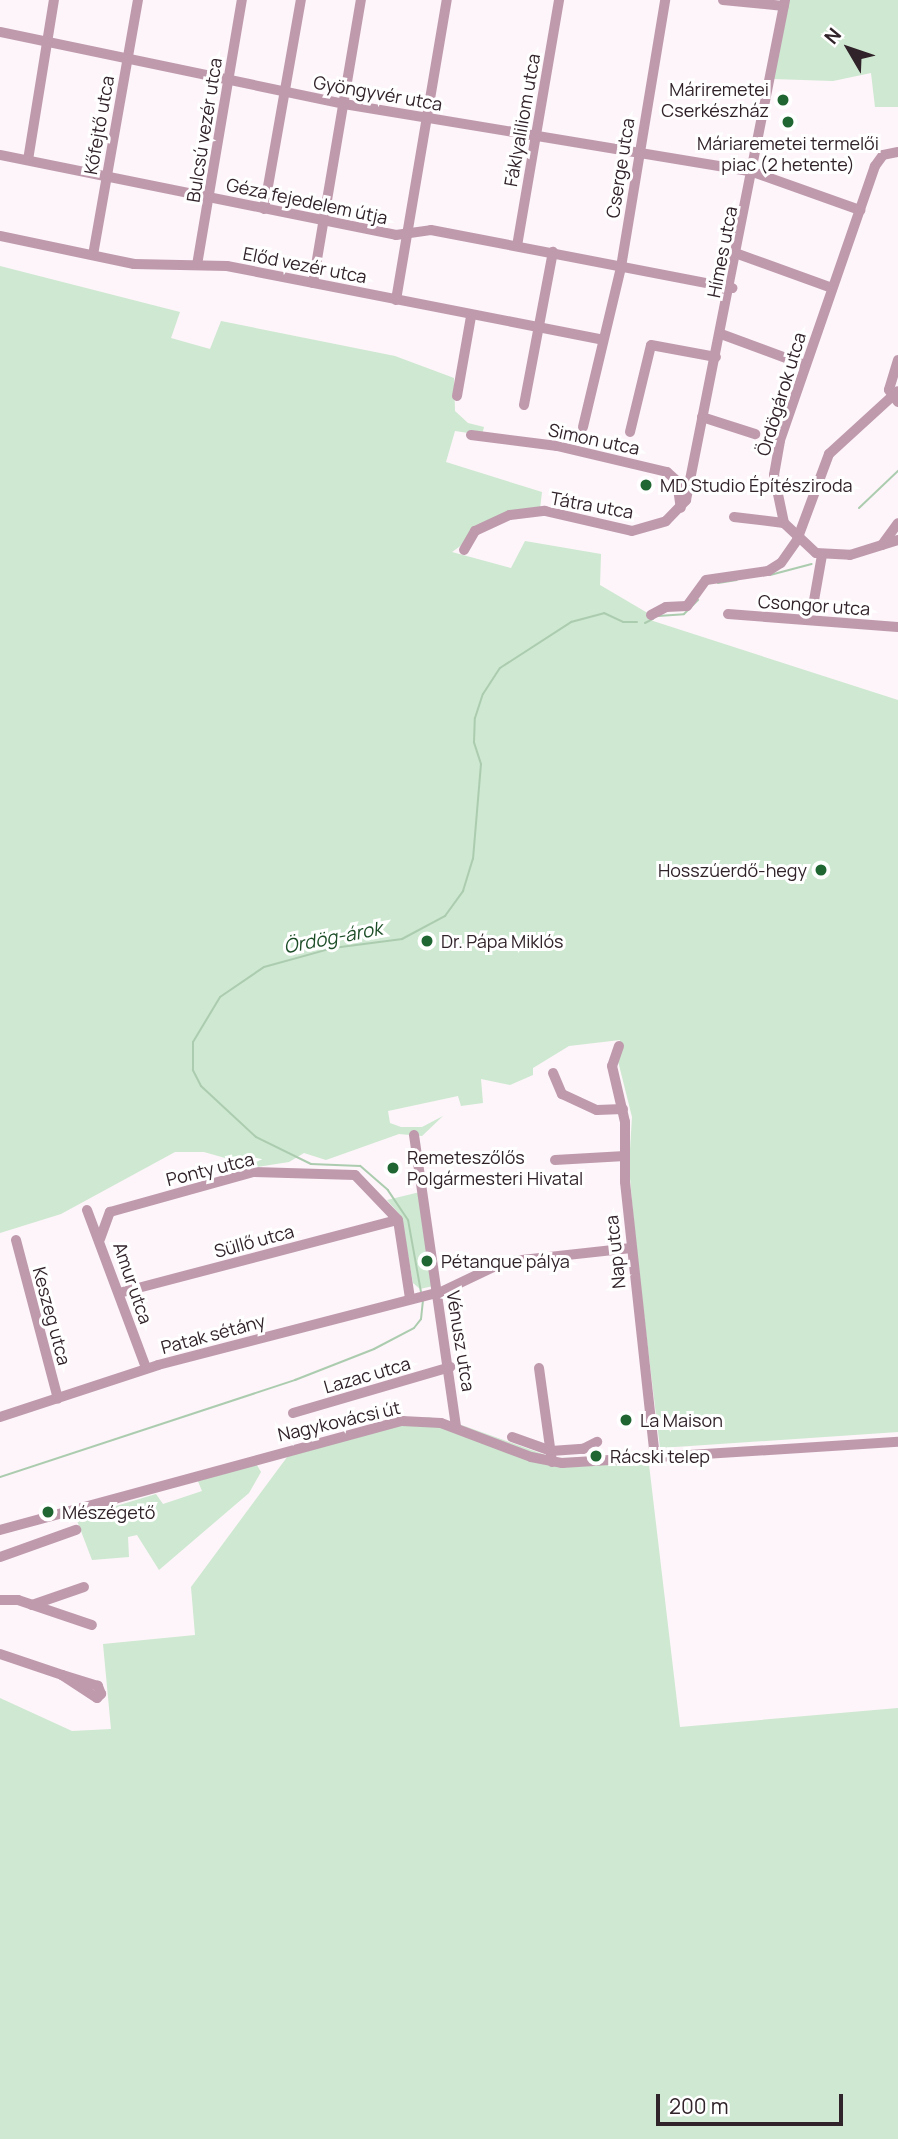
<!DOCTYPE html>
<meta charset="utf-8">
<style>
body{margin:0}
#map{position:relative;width:898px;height:2139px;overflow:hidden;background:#fdf5f9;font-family:Manrope,sans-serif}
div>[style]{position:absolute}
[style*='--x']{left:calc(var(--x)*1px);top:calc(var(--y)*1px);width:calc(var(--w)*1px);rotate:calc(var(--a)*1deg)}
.green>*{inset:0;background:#cee8d1}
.stream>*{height:2px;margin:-1px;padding:0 1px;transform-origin:1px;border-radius:1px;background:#acccaf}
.minor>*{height:10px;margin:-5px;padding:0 5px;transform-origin:5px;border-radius:5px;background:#bf9aad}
.dots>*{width:19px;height:19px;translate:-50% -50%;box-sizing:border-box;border:4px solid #fff;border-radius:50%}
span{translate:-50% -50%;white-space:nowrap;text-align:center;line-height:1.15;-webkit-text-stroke:6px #fff;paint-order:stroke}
.poi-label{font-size:18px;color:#31232a}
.right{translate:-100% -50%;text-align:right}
.left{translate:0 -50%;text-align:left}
.street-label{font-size:18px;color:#31232a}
.water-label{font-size:19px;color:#1c4d27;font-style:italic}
.north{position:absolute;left:814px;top:14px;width:70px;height:70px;-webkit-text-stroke:5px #fff;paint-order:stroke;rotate:309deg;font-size:19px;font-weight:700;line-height:28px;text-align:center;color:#31232a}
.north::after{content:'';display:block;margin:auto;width:24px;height:32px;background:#31232a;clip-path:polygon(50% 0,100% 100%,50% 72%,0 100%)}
.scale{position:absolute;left:656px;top:2094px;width:187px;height:32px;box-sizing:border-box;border:4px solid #31232a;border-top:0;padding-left:9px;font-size:21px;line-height:24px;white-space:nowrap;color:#31232a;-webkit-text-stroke:5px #fff;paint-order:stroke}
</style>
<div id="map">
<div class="green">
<div style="clip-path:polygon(787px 0,898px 0,898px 107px,875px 107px,871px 73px,833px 81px,773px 79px)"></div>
<div style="clip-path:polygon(0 266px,180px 312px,171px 338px,210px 349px,221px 321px,395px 356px,454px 378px,455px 411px,468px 423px,484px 427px,482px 435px,455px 431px,446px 462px,542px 492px,540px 509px,491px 524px,452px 552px,511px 568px,525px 541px,601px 554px,600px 585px,651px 615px,650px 620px,898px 700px,898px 1432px,660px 1448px,636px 1249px,629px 1166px,632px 1117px,616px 1053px,620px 1040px,569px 1046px,533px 1068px,533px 1075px,510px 1085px,481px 1079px,483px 1103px,461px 1106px,458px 1096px,388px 1111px,390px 1123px,401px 1127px,422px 1127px,443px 1116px,422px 1136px,399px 1134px,326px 1160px,304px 1153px,289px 1162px,257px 1167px,204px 1152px,175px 1152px,61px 1214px,0 1233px)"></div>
<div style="clip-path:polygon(420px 1192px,433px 1286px,420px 1289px,413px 1283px,401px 1216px,387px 1200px)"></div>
<div style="clip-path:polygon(428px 1417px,456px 1423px,554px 1458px,648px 1456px,680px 1727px,898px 1708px,898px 2139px,0 2139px,0 1698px,72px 1731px,111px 1729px,103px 1644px,195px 1635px,191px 1587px,296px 1445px)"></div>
<div style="clip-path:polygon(254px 1460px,261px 1472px,249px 1493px,159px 1570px,137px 1535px,128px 1537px,129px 1557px,92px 1560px,76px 1518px,156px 1494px,163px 1504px,202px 1491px,197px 1479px)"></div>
</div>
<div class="stream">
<div style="--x:859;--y:508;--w:54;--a:-43.5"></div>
<div style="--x:770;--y:575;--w:43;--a:-14.7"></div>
<div style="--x:718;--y:583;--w:19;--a:-9"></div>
<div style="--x:658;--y:616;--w:26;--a:-4"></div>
<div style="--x:684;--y:614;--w:20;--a:-45"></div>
<div style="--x:645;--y:623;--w:9;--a:-27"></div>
<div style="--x:421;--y:1292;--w:73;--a:-100.2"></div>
<div style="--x:408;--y:1220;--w:36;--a:-124"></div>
<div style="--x:388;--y:1190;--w:37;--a:-139"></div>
<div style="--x:360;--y:1166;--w:49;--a:-177.7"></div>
<div style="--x:311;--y:1164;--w:61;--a:-153.9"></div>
<div style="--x:256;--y:1137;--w:75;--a:-137.2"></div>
<div style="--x:201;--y:1086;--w:18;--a:-117"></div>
<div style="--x:193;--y:1070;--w:28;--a:-90"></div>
<div style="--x:193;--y:1042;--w:52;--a:-59"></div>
<div style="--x:220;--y:997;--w:53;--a:-34.3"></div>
<div style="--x:264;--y:967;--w:72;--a:-15.4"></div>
<div style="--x:333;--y:948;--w:70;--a:-7.4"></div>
<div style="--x:402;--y:939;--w:49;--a:-28.1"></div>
<div style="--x:445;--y:916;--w:31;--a:-54"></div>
<div style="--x:463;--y:891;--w:34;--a:-73"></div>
<div style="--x:473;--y:859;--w:95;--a:-85.2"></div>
<div style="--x:481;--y:764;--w:23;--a:-108"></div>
<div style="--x:474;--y:742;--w:24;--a:-88"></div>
<div style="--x:475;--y:718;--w:25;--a:-72"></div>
<div style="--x:483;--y:694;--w:31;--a:-57"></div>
<div style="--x:500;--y:668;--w:85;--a:-32.9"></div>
<div style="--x:571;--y:622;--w:34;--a:-15"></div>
<div style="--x:604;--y:613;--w:21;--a:25"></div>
<div style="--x:623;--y:622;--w:14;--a:0"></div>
<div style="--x:0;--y:1477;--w:311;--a:-18.2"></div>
<div style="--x:295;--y:1380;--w:85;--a:-21.4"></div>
<div style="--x:374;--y:1349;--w:45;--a:-27.7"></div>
<div style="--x:414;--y:1328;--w:11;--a:-52"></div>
<div style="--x:421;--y:1319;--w:18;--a:-84"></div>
</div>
<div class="minor">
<div style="--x:723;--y:0;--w:61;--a:5.6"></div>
<div style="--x:0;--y:32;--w:351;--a:11.8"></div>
<div style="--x:344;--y:104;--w:415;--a:9.4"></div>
<div style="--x:753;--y:172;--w:114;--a:19.6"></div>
<div style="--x:898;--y:152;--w:15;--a:169"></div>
<div style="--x:883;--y:155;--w:14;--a:126"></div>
<div style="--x:875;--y:166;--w:291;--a:109.1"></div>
<div style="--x:780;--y:441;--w:35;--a:100"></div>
<div style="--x:774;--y:475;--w:49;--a:78.2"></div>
<div style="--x:784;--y:523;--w:44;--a:43.2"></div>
<div style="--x:816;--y:553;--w:34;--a:3"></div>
<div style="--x:850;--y:555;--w:50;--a:-17.4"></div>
<div style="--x:0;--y:155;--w:404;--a:11.4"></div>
<div style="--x:396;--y:235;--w:35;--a:-8"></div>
<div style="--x:431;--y:230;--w:307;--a:10.9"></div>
<div style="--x:28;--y:160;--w:162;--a:-80.8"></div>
<div style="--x:264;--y:209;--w:212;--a:-80"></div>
<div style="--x:0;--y:236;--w:137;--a:11.8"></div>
<div style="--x:134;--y:264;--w:93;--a:1.2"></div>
<div style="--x:227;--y:266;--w:383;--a:11.1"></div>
<div style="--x:517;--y:246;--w:250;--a:-80.3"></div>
<div style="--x:738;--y:254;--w:100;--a:19.9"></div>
<div style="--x:93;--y:255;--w:259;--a:-80"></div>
<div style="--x:197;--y:265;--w:269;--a:-80.4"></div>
<div style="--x:313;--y:283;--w:287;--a:-80.4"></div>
<div style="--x:396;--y:300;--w:304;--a:-80.4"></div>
<div style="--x:721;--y:334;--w:90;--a:20.3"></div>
<div style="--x:898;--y:360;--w:31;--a:107"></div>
<div style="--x:889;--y:390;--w:15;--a:53"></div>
<div style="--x:457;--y:396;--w:80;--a:-80"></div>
<div style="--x:524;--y:405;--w:156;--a:-79.3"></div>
<div style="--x:702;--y:417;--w:56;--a:17.8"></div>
<div style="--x:583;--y:427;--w:164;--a:-76.6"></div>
<div style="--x:621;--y:267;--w:271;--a:-80.6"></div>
<div style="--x:630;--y:432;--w:89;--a:-76.4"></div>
<div style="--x:651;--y:345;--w:66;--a:10.5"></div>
<div style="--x:471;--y:435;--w:87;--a:7.3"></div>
<div style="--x:557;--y:446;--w:113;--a:13.3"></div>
<div style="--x:667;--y:472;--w:13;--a:42"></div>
<div style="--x:677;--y:481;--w:27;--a:82"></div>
<div style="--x:734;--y:517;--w:50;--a:6.8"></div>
<div style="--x:882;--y:545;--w:27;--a:-54"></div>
<div style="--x:464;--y:550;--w:22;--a:-60"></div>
<div style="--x:475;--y:531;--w:38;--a:-25"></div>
<div style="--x:510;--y:515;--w:35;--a:-7"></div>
<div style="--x:545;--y:511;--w:89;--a:12.9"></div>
<div style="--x:632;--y:531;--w:35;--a:-16"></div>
<div style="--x:666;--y:521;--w:29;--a:-46"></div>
<div style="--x:686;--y:500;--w:510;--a:-78.8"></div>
<div style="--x:813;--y:606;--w:52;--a:-80"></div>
<div style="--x:728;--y:614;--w:170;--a:4.4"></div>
<div style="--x:651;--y:615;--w:17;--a:-28"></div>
<div style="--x:666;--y:607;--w:21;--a:-3"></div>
<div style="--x:687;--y:606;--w:32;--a:-54"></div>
<div style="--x:706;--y:580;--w:63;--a:-8.3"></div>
<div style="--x:768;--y:571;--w:15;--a:-32"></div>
<div style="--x:781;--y:563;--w:28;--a:-55"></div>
<div style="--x:797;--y:540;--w:92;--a:-69.6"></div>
<div style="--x:829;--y:454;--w:93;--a:-42.4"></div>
<div style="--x:619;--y:1046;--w:21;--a:109"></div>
<div style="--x:612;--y:1066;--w:57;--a:76.9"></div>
<div style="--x:625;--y:1122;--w:60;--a:90"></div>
<div style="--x:625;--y:1182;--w:278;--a:83.8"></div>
<div style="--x:553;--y:1073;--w:23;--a:67"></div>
<div style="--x:562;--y:1094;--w:38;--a:25"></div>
<div style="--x:597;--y:1110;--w:26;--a:-2"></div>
<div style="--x:414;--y:1135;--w:296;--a:81.8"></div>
<div style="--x:555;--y:1160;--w:70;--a:-3.3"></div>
<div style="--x:87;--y:1210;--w:169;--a:69.5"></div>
<div style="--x:100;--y:1239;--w:29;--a:-70"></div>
<div style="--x:110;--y:1212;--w:148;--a:-15.6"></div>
<div style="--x:253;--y:1172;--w:102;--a:1.7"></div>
<div style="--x:355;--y:1175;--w:62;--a:46.3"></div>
<div style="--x:398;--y:1220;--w:79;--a:81.3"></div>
<div style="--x:16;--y:1240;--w:164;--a:75.2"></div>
<div style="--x:119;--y:1293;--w:288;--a:-14.7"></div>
<div style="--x:539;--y:1368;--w:95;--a:82.1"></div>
<div style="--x:293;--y:1413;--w:164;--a:-16.3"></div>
<div style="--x:0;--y:1417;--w:166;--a:-18.2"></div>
<div style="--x:158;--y:1365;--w:292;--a:-14.5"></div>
<div style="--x:441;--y:1292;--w:70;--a:-25.5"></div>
<div style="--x:504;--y:1262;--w:128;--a:-6.3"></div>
<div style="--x:512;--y:1437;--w:41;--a:19.7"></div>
<div style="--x:551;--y:1451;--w:32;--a:-4"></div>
<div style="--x:583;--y:1449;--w:16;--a:-27"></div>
<div style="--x:0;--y:1530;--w:417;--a:-15.2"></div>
<div style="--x:402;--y:1421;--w:39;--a:3"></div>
<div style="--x:441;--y:1423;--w:96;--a:20.7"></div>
<div style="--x:531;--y:1457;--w:32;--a:11"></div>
<div style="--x:562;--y:1463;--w:337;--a:-3.6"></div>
<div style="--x:0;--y:1557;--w:81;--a:-19.6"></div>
<div style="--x:0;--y:1600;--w:18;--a:0"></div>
<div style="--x:18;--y:1600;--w:78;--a:18.7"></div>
<div style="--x:32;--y:1605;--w:55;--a:-19.1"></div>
<div style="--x:0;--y:1654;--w:65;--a:18.7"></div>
<div style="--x:62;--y:1675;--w:42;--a:33.3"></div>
<div style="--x:97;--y:1698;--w:6;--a:-45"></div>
<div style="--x:101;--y:1694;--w:9;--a:-111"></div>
<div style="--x:98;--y:1686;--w:38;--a:-163"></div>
</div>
<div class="dots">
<div style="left:783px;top:100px;background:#206632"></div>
<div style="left:788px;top:122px;background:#206632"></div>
<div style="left:646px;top:485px;background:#206632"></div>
<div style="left:821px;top:870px;background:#206632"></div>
<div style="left:427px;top:941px;background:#206632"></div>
<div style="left:393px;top:1168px;background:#206632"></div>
<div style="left:427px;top:1261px;background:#206632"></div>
<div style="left:626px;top:1420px;background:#206632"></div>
<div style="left:596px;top:1456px;background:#206632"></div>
<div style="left:48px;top:1512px;background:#206632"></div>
</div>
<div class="poi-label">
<span class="right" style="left:769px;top:100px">Máriremetei<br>Cserkészház</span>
<span style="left:788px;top:154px">Máriaremetei termelői<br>piac (2 hetente)</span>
<span class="left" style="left:660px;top:485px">MD Studio Építésziroda</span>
<span class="right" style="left:807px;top:870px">Hosszúerdő-hegy</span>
<span class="left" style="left:441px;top:941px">Dr. Pápa Miklós</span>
<span class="left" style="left:407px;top:1168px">Remeteszőlős<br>Polgármesteri Hivatal</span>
<span class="left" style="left:441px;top:1261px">Pétanque pálya</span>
<span class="left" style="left:640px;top:1420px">La Maison</span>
<span class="left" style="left:610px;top:1456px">Rácski telep</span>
<span class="left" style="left:62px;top:1512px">Mészégető</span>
</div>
<div class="street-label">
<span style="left:378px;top:93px;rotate:10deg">Gyöngyvér utca</span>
<span style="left:522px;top:120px;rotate:-80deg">Fáklyaliliom utca</span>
<span style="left:99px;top:125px;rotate:-80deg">Kőfejtő utca</span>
<span style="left:204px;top:130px;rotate:-81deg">Bulcsú vezér utca</span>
<span style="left:620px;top:168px;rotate:-81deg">Cserge utca</span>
<span style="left:307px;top:201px;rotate:12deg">Géza fejedelem útja</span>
<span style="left:722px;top:252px;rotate:-79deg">Hímes utca</span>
<span style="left:305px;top:265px;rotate:11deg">Előd vezér utca</span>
<span style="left:781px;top:394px;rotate:-73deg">Ördögárok utca</span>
<span style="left:594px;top:439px;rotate:12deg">Simon utca</span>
<span style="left:592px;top:505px;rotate:10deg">Tátra utca</span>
<span style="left:814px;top:605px;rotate:4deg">Csongor utca</span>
<span style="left:210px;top:1169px;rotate:-14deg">Ponty utca</span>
<span style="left:254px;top:1241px;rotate:-15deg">Süllő utca</span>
<span style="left:615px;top:1252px;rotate:-96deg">Nap utca</span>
<span style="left:133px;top:1283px;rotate:71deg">Amur utca</span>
<span style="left:52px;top:1316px;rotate:75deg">Keszeg utca</span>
<span style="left:213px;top:1334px;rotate:-15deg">Patak sétány</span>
<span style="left:461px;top:1341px;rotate:81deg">Vénusz utca</span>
<span style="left:367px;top:1375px;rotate:-16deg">Lazac utca</span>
<span style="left:339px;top:1421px;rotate:-13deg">Nagykovácsi út</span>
</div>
<div class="water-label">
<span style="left:333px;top:938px;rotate:-11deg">Ördög-árok</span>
</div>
<div class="north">N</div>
<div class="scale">200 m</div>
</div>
